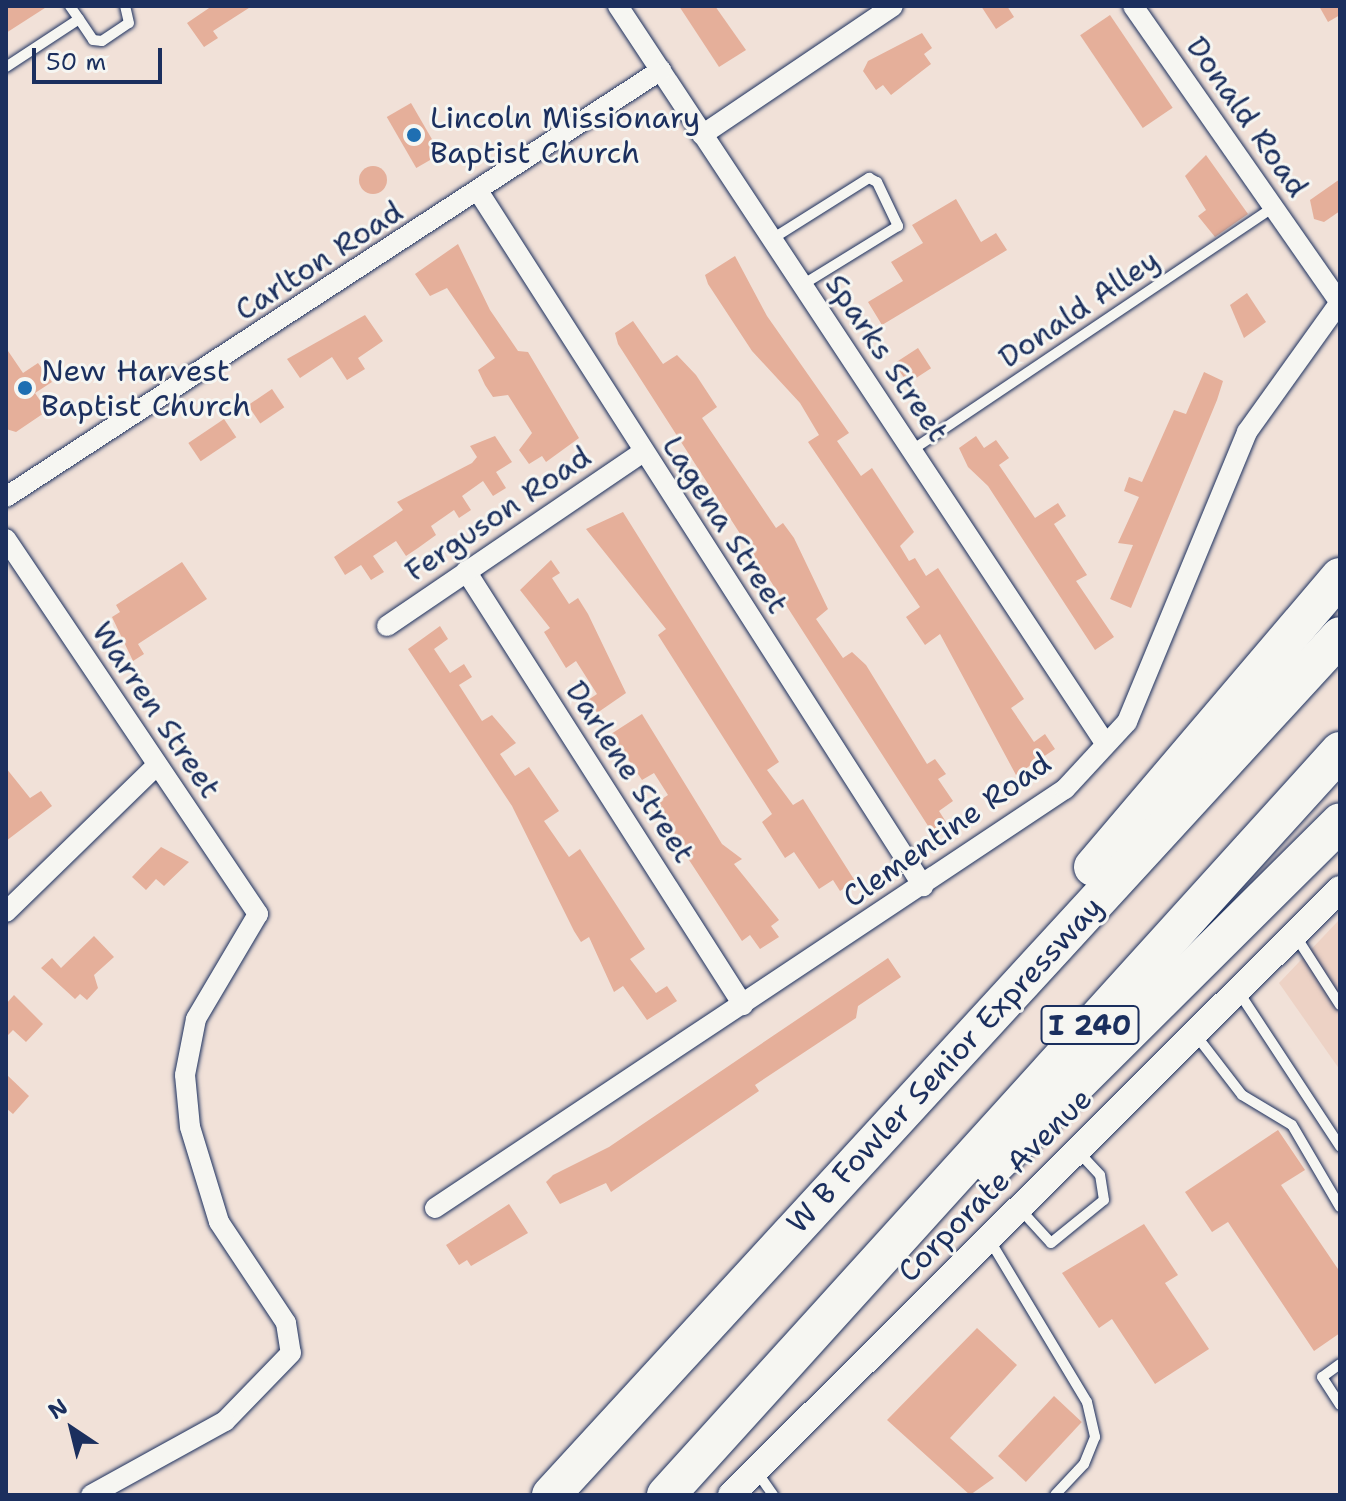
<!DOCTYPE html>
<style>
body{margin:0}
#map{position:relative;width:1346px;height:1501px;overflow:hidden;background:#f1e1d8;font-family:"Shantell Sans",sans-serif}
div>[style]{position:absolute}
[style*='--x']{left:calc(var(--x)*1px);top:calc(var(--y)*1px);width:calc(var(--w)*1px);rotate:calc(var(--a)*1deg)}
.built>*{inset:0;background:#edd2c5}
.building>*{inset:0;background:#e5af9a;transform-origin:0 0}
.round{border-radius:50%}
.roads{filter:drop-shadow(0 0 2px #1b2f5e) drop-shadow(0 0 2px #1b2f5e)}
.service>*{height:10px;margin:-5px;padding:0 5px;transform-origin:5px;border-radius:5px;background:#f6f6f2}
.minor>*{height:20px;margin:-10px;padding:0 10px;transform-origin:10px;border-radius:10px;background:#f6f6f2}
.tertiary>*{height:26px;margin:-13px;padding:0 13px;transform-origin:13px;border-radius:13px;background:#f6f6f2}
.motorway>*{height:38px;margin:-19px;padding:0 19px;transform-origin:19px;border-radius:19px;background:#f6f6f2}
.dots>*{width:22px;height:22px;translate:-50% -50%;box-sizing:border-box;border:4px solid #f6f6f2;border-radius:50%}
span{translate:-50% -50%;white-space:nowrap;text-align:center;line-height:1.15;-webkit-text-stroke:6px #f6f6f2;paint-order:stroke}
.shield-label span{padding:2px 6px;background:#f6f6f2;border:2px solid;border-radius:6px;-webkit-text-stroke-width:0}
.shield-label{font-size:28px;color:#1b2f5e;font-weight:700}
.street-label{font-size:30px;color:#1b2f5e}
.poi-label{font-size:30px;color:#1b2f5e}
.left{translate:0 -50%;text-align:left}
.frame{position:absolute;inset:0;border:8px solid #1b2f5e;pointer-events:none}
.north{position:absolute;left:32px;top:1389px;width:80px;height:80px;-webkit-text-stroke:6px #f6f6f2;paint-order:stroke;rotate:325deg;font-size:22px;font-weight:700;line-height:32px;text-align:center;color:#1b2f5e}
.north::after{content:'';display:block;margin:auto;width:28px;height:36px;background:#1b2f5e;clip-path:polygon(50% 0,100% 100%,50% 72%,0 100%)}
.scale{position:absolute;left:32px;top:48px;width:130px;height:36px;box-sizing:border-box;border:4px solid #1b2f5e;border-top:0;padding-left:10px;font-size:24px;line-height:28px;white-space:nowrap;color:#1b2f5e;-webkit-text-stroke:6px #f6f6f2;paint-order:stroke}
</style>
<div id="map">
<div class="built">
<div style="clip-path:polygon(1340px 919px,1340px 1070px,1279px 983px)"></div>
</div>
<div class="building">
<div style="clip-path:polygon(6px 6px,48px 6px,6px 33px)"></div>
<div style="clip-path:polygon(212px 6px,252px 6px,213px 31px,218px 38px,204px 47px,187px 23px)"></div>
<div style="clip-path:polygon(679px 6px,715px 6px,746px 50px,719px 67px)"></div>
<div style="clip-path:polygon(981px 6px,1007px 6px,1014px 17px,996px 29px)"></div>
<div style="clip-path:polygon(1319px 6px,1340px 6px,1340px 15px,1328px 22px)"></div>
<div style="left:1110px;top:15px;width:112px;height:36px;rotate:56deg"></div>
<div style="clip-path:polygon(922px 33px,932px 48px,924px 54px,931px 64px,891px 95px,883px 85px,876px 90px,863px 71px,868px 61px)"></div>
<div style="left:411px;top:103px;width:59px;height:28px;rotate:60deg"></div>
<div style="clip-path:polygon(1206px 155px,1248px 214px,1215px 237px,1198px 216px,1206px 210px,1185px 176px)"></div>
<div class="round" style="left:359px;top:166px;width:28px;height:28px"></div>
<div style="clip-path:polygon(1340px 179px,1340px 211px,1324px 222px,1314px 219px,1310px 200px)"></div>
<div style="clip-path:polygon(956px 199px,981px 242px,996px 233px,1007px 250px,882px 325px,868px 302px,903px 281px,891px 262px,923px 243px,912px 225px)"></div>
<div style="clip-path:polygon(458px 244px,490px 310px,518px 351px,528px 352px,579px 438px,546px 462px,542px 456px,529px 464px,519px 450px,532px 433px,508px 395px,493px 397px,485px 385px,478px 370px,495px 358px,447px 288px,430px 296px,415px 274px)"></div>
<div style="clip-path:polygon(735px 256px,767px 316px,849px 433px,837px 441px,861px 476px,872px 468px,914px 532px,900px 546px,909px 561px,915px 558px,926px 576px,938px 568px,1024px 699px,1011px 708px,1034px 742px,1045px 734px,1055px 749px,1016px 775px,940px 634px,925px 645px,906px 617px,920px 607px,808px 442px,819px 435px,800px 403px,752px 351px,708px 284px,705px 275px)"></div>
<div style="clip-path:polygon(1247px 293px,1266px 322px,1244px 338px,1230px 305px)"></div>
<div style="clip-path:polygon(365px 315px,383px 341px,358px 358px,365px 369px,347px 380px,332px 357px,300px 378px,287px 359px)"></div>
<div style="clip-path:polygon(633px 321px,663px 364px,677px 355px,696px 375px,717px 407px,702px 418px,776px 528px,783px 523px,794px 538px,828px 609px,816px 619px,843px 658px,852px 652px,866px 665px,927px 764px,935px 759px,946px 774px,938px 779px,953px 801px,939px 811px,946px 822px,932px 832px,618px 344px,615px 333px)"></div>
<div style="clip-path:polygon(6px 348px,23px 373px,38px 363px,52px 382px,35px 393px,47px 411px,16px 432px,6px 429px)"></div>
<div style="left:918px;top:348px;width:24px;height:28px;rotate:57deg"></div>
<div style="clip-path:polygon(1204px 372px,1223px 381px,1217px 400px,1131px 608px,1110px 599px,1133px 545px,1118px 543px,1139px 497px,1124px 491px,1129px 477px,1142px 482px,1174px 410px,1186px 414px)"></div>
<div style="left:272px;top:389px;width:22px;height:29px;rotate:56deg"></div>
<div style="left:224px;top:419px;width:22px;height:43px;rotate:56deg"></div>
<div style="clip-path:polygon(495px 436px,512px 462px,496px 472px,506px 488px,493px 496px,483px 481px,462px 496px,471px 510px,459px 518px,454px 510px,431px 526px,436px 535px,418px 548px,406px 556px,396px 541px,373px 556px,384px 572px,371px 580px,361px 565px,345px 575px,334px 557px,403px 510px,397px 502px,472px 463px,477px 457px,470px 446px)"></div>
<div style="clip-path:polygon(976px 436px,984px 448px,996px 440px,1009px 458px,999px 465px,1035px 518px,1058px 503px,1066px 516px,1054px 524px,1087px 575px,1076px 581px,1114px 637px,1095px 650px,988px 486px,968px 467px,959px 448px)"></div>
<div style="clip-path:polygon(623px 512px,779px 762px,767px 770px,793px 805px,803px 799px,855px 881px,840px 891px,833px 880px,819px 889px,794px 852px,785px 858px,762px 822px,772px 814px,658px 635px,666px 629px,586px 529px)"></div>
<div style="clip-path:polygon(551px 560px,560px 573px,552px 578px,569px 604px,578px 598px,588px 614px,626px 693px,597px 713px,588px 700px,597px 694px,576px 661px,566px 668px,544px 632px,550px 628px,520px 590px)"></div>
<div style="clip-path:polygon(182px 562px,207px 599px,138px 644px,144px 654px,133px 661px,112px 617px,120px 612px,116px 605px)"></div>
<div style="clip-path:polygon(440px 626px,448px 639px,434px 649px,450px 673px,464px 664px,472px 677px,459px 685px,482px 721px,492px 715px,516px 743px,500px 754px,515px 776px,529px 767px,559px 811px,544px 821px,569px 857px,580px 849px,645px 949px,630px 959px,656px 993px,667px 986px,677px 1001px,647px 1020px,623px 986px,614px 992px,589px 937px,581px 942px,574px 931px,512px 806px,408px 649px)"></div>
<div style="clip-path:polygon(642px 714px,722px 844px,742px 859px,734px 864px,779px 920px,771px 926px,779px 937px,760px 949px,750px 935px,742px 941px,674px 837px,656px 803px,668px 795px,654px 773px,642px 780px,611px 734px)"></div>
<div style="clip-path:polygon(6px 768px,30px 798px,41px 791px,52px 806px,6px 841px)"></div>
<div style="clip-path:polygon(161px 847px,189px 862px,164px 886px,156px 879px,146px 890px,132px 877px)"></div>
<div style="clip-path:polygon(94px 936px,114px 957px,94px 975px,98px 988px,87px 1000px,80px 994px,75px 999px,41px 968px,52px 958px,61px 968px)"></div>
<div style="clip-path:polygon(888px 958px,901px 977px,858px 1006px,856px 1018px,755px 1085px,759px 1091px,611px 1192px,606px 1183px,560px 1204px,546px 1182px,553px 1175px,609px 1147px)"></div>
<div style="clip-path:polygon(14px 995px,43px 1024px,26px 1042px,13px 1030px,6px 1037px,6px 1004px)"></div>
<div style="clip-path:polygon(6px 1074px,29px 1096px,13px 1114px,6px 1108px)"></div>
<div style="clip-path:polygon(1278px 1130px,1305px 1170px,1281px 1185px,1340px 1272px,1340px 1333px,1314px 1351px,1228px 1222px,1212px 1232px,1185px 1192px)"></div>
<div style="clip-path:polygon(509px 1204px,528px 1233px,471px 1266px,467px 1260px,459px 1265px,446px 1245px)"></div>
<div style="clip-path:polygon(1144px 1224px,1178px 1275px,1165px 1283px,1209px 1349px,1155px 1384px,1112px 1319px,1099px 1328px,1062px 1273px)"></div>
<div style="clip-path:polygon(977px 1328px,1017px 1365px,950px 1438px,994px 1478px,970px 1495px,887px 1420px)"></div>
<div style="left:1054px;top:1396px;width:38px;height:82px;rotate:43deg"></div>
</div>
<div class="roads">
<div class="service">
<div style="--x:79;--y:19;--w:25;--a:56"></div>
<div style="--x:93;--y:40;--w:9;--a:6"></div>
<div style="--x:102;--y:41;--w:32;--a:-34"></div>
<div style="--x:129;--y:23;--w:17;--a:-103"></div>
<div style="--x:6;--y:67;--w:87;--a:-33.3"></div>
<div style="--x:79;--y:19;--w:16;--a:-125"></div>
<div style="--x:772;--y:239;--w:115;--a:-32.2"></div>
<div style="--x:869;--y:178;--w:9;--a:27"></div>
<div style="--x:877;--y:182;--w:49;--a:64.5"></div>
<div style="--x:898;--y:226;--w:113;--a:148.4"></div>
<div style="--x:912;--y:450;--w:435;--a:-33.9"></div>
<div style="--x:1295;--y:935;--w:83;--a:57.3"></div>
<div style="--x:1238;--y:991;--w:186;--a:56.7"></div>
<div style="--x:1195;--y:1034;--w:77;--a:52.4"></div>
<div style="--x:1242;--y:1095;--w:58;--a:31"></div>
<div style="--x:1292;--y:1125;--w:95;--a:59.7"></div>
<div style="--x:1019;--y:1208;--w:47;--a:47.6"></div>
<div style="--x:1051;--y:1243;--w:68;--a:-39.1"></div>
<div style="--x:1104;--y:1200;--w:25;--a:-99"></div>
<div style="--x:1100;--y:1175;--w:34;--a:-133"></div>
<div style="--x:989;--y:1239;--w:190;--a:59"></div>
<div style="--x:1087;--y:1402;--w:36;--a:77"></div>
<div style="--x:1095;--y:1437;--w:29;--a:112"></div>
<div style="--x:1084;--y:1464;--w:42;--a:133.1"></div>
<div style="--x:1340;--y:1364;--w:22;--a:144"></div>
<div style="--x:1322;--y:1377;--w:33;--a:57"></div>
<div style="--x:757;--y:1472;--w:28;--a:55"></div>
</div>
<div class="minor">
<div style="--x:618;--y:6;--w:883;--a:56.54"></div>
<div style="--x:1133;--y:6;--w:362;--a:55.1"></div>
<div style="--x:702;--y:135;--w:230;--a:-34"></div>
<div style="--x:480;--y:194;--w:822;--a:57.37"></div>
<div style="--x:6;--y:497;--w:782;--a:-33.1"></div>
<div style="--x:6;--y:539;--w:452;--a:56.1"></div>
<div style="--x:258;--y:914;--w:122;--a:120.6"></div>
<div style="--x:196;--y:1019;--w:57;--a:101.1"></div>
<div style="--x:185;--y:1075;--w:52;--a:84.5"></div>
<div style="--x:190;--y:1127;--w:99;--a:73"></div>
<div style="--x:219;--y:1222;--w:121;--a:56.4"></div>
<div style="--x:286;--y:1323;--w:30;--a:81"></div>
<div style="--x:291;--y:1353;--w:95;--a:134.1"></div>
<div style="--x:225;--y:1421;--w:153;--a:151.1"></div>
<div style="--x:466;--y:571;--w:515;--a:57.45"></div>
<div style="--x:387;--y:626;--w:310;--a:-34.2"></div>
<div style="--x:6;--y:912;--w:211;--a:-44.2"></div>
<div style="--x:435;--y:1208;--w:757;--a:-33.63"></div>
<div style="--x:1065;--y:789;--w:91;--a:-47.2"></div>
<div style="--x:1127;--y:722;--w:314;--a:-67.5"></div>
<div style="--x:1247;--y:432;--w:160;--a:-54.4"></div>
</div>
<div class="tertiary">
<div style="--x:731;--y:1495;--w:859;--a:-44.86"></div>
</div>
<div class="motorway">
<div style="--x:1093;--y:867;--w:381;--a:-49.6"></div>
<div style="--x:993;--y:1167;--w:489;--a:-44.8"></div>
<div style="--x:551;--y:1495;--w:1166;--a:-47.43"></div>
<div style="--x:666;--y:1495;--w:1004;--a:-47.83"></div>
</div>
</div>
<div class="dots">
<div style="left:414px;top:135px;background:#1f6fb2"></div>
<div style="left:25px;top:388px;background:#1f6fb2"></div>
</div>
<div class="shield-label">
<span style="left:1090px;top:1025px">I 240</span>
</div>
<div class="street-label">
<span style="left:1247px;top:117px;rotate:55deg">Donald Road</span>
<span style="left:319px;top:261px;rotate:-33deg">Carlton Road</span>
<span style="left:1079px;top:309px;rotate:-34deg">Donald Alley</span>
<span style="left:887px;top:358px;rotate:56deg">Sparks Street</span>
<span style="left:498px;top:514px;rotate:-34deg">Ferguson Road</span>
<span style="left:725px;top:525px;rotate:57deg">Lagena Street</span>
<span style="left:156px;top:710px;rotate:56deg">Warren Street</span>
<span style="left:630px;top:772px;rotate:57deg">Darlene Street</span>
<span style="left:947px;top:830px;rotate:-35deg">Clementine Road</span>
<span style="left:945px;top:1065px;rotate:-47deg">W B Fowler Senior Expressway</span>
<span style="left:995px;top:1185px;rotate:-45deg">Corporate Avenue</span>
</div>
<div class="poi-label">
<span class="left" style="left:430px;top:135px">Lincoln Missionary<br>Baptist Church</span>
<span class="left" style="left:41px;top:388px">New Harvest<br>Baptist Church</span>
</div>
<div class="frame"></div>
<div class="north">N</div>
<div class="scale">50 m</div>
</div>
